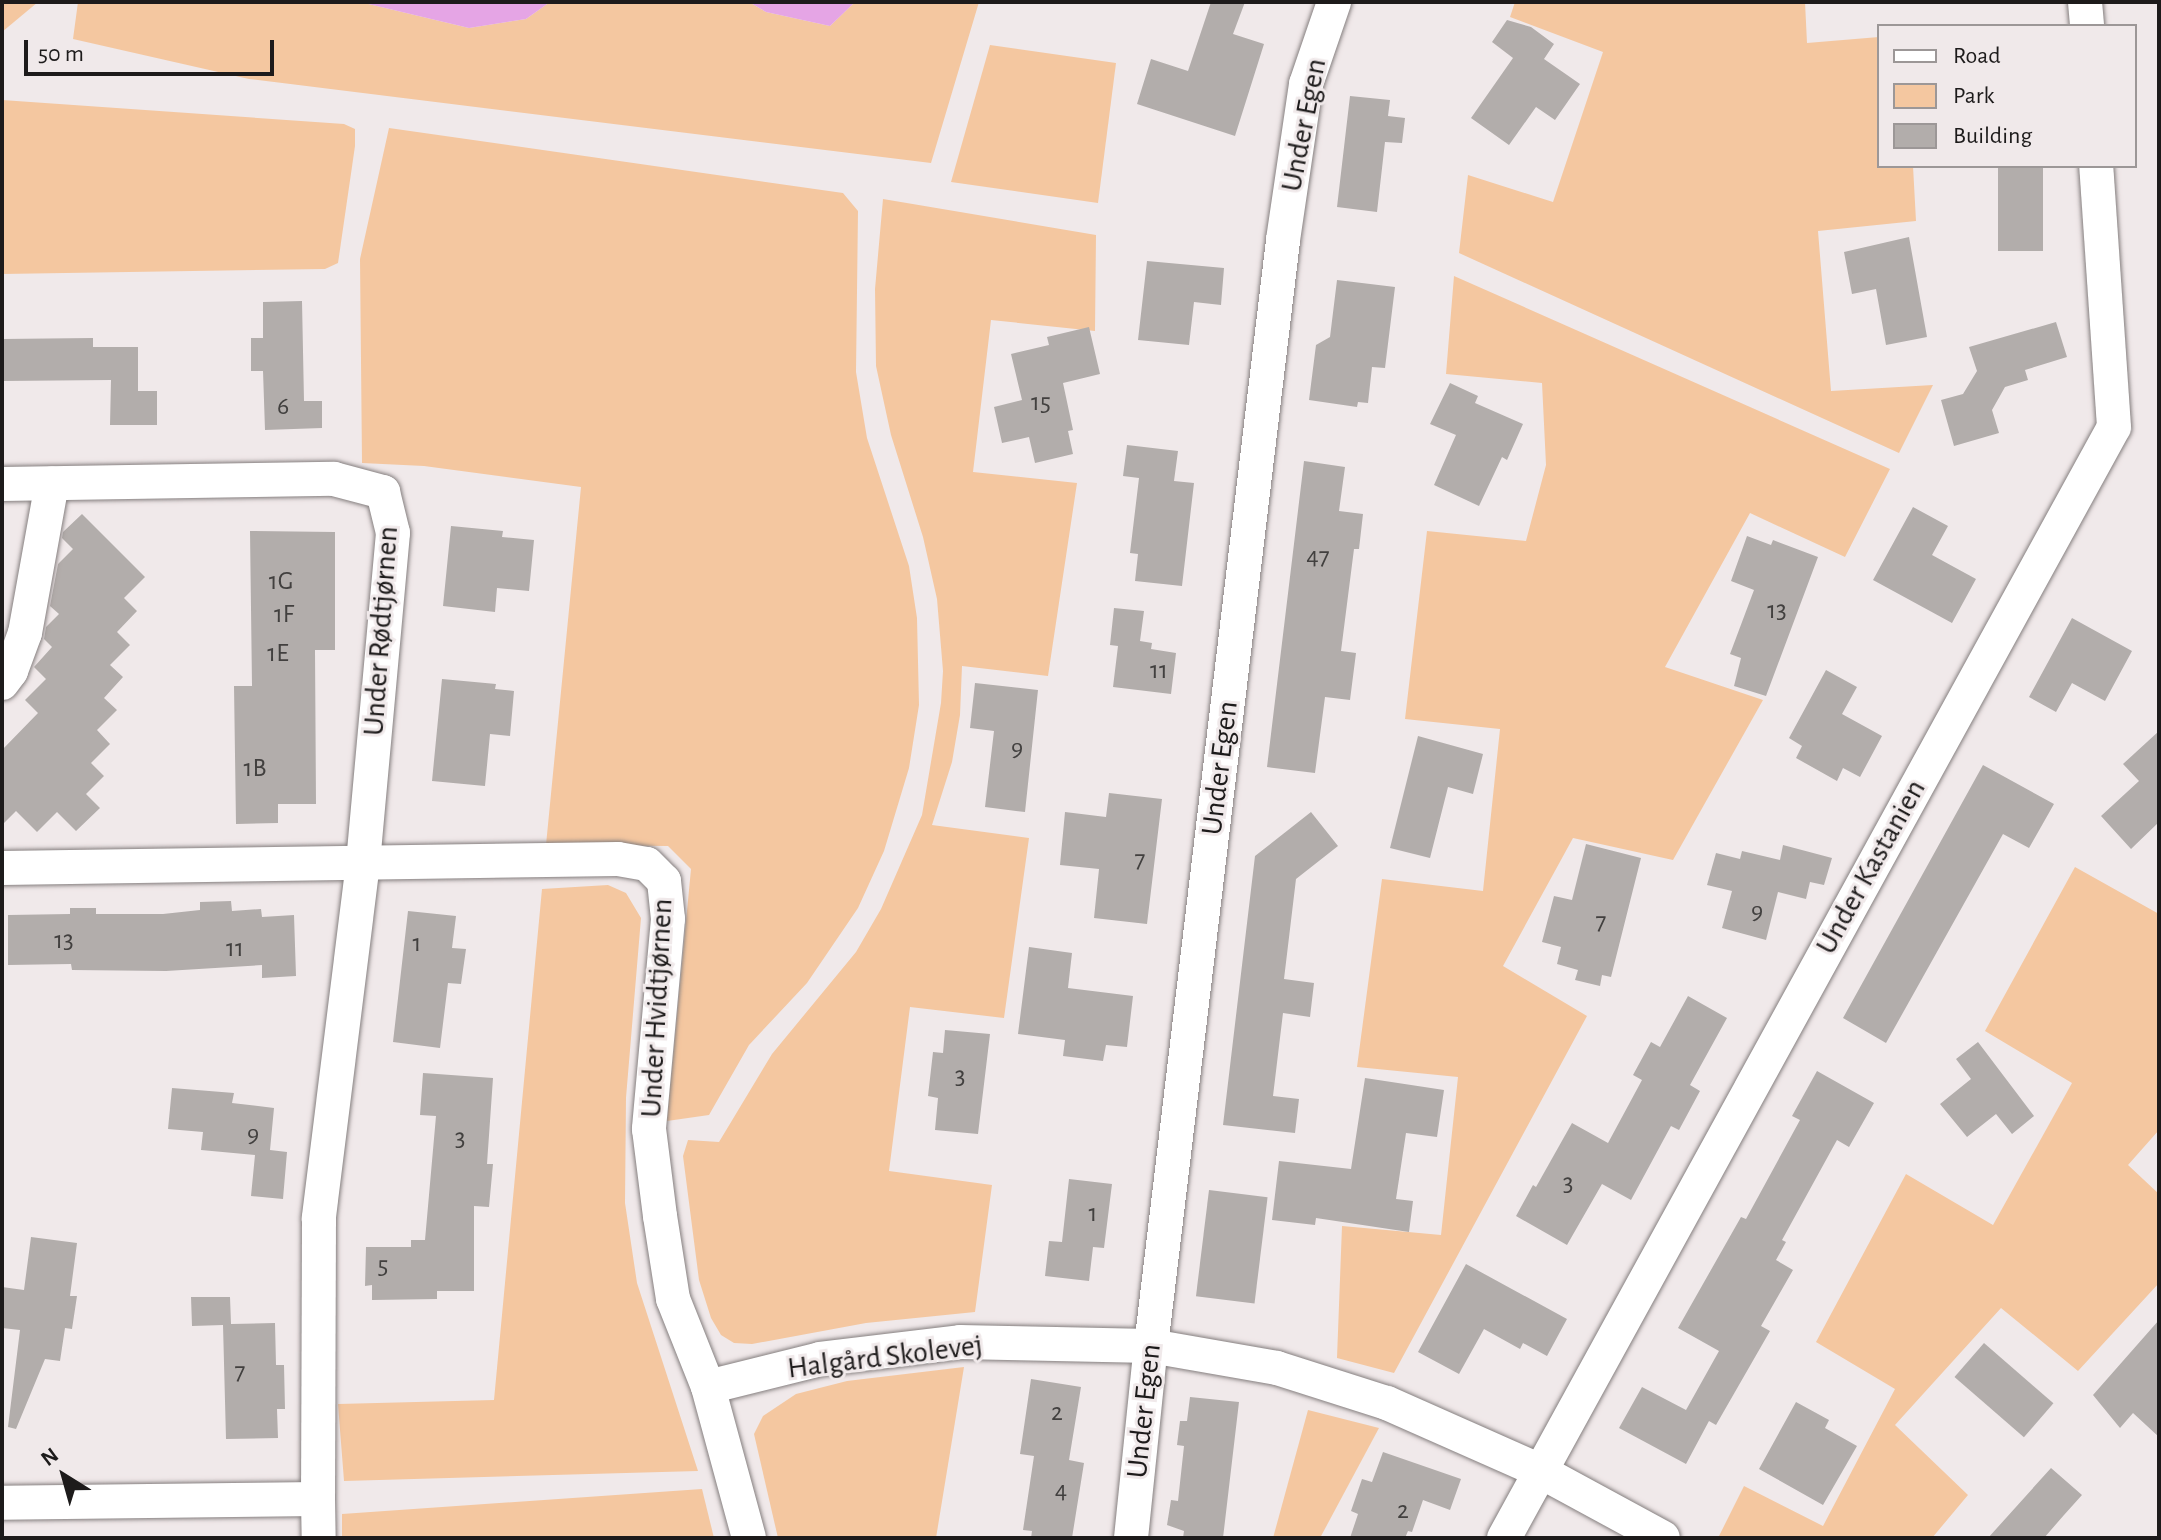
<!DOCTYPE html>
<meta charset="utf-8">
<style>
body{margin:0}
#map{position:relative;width:2161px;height:1540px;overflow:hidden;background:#f0e9ea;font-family:"Alegreya Sans",sans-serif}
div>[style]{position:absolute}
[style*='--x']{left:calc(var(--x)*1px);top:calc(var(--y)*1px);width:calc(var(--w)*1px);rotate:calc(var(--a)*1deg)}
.green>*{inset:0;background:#f4c7a0}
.water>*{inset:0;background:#e5a5e5}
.building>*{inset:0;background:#b2adab;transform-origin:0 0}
.roads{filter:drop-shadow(0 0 2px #857f7f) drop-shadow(0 0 2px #857f7f)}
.minor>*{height:34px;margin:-17px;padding:0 17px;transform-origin:17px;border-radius:17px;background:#fff}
span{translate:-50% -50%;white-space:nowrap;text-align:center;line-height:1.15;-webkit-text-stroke:6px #f0e9ea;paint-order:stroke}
.number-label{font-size:26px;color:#42403f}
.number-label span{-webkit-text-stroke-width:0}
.street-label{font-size:30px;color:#1d1b1b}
.frame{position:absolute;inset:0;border:4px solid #1d1b1b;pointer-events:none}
.legend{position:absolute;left:1877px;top:24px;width:260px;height:144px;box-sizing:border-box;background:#f0e9ea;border:2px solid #9c9797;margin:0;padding:10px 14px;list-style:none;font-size:24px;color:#1d1b1b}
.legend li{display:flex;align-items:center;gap:16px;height:40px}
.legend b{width:40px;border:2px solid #9c9797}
.north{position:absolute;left:24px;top:1436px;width:80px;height:80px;-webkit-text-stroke:6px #f0e9ea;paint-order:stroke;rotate:323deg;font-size:22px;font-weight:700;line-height:32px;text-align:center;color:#1d1b1b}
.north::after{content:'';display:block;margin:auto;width:28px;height:36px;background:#1d1b1b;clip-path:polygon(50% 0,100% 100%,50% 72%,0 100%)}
.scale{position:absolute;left:24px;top:40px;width:250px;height:36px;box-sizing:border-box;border:4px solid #1d1b1b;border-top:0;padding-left:10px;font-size:24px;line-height:28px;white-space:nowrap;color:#1d1b1b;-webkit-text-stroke:6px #f0e9ea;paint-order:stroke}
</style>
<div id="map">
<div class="green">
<div style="clip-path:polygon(2px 2px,38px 2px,2px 32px)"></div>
<div style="clip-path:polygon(78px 2px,360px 2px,469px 28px,526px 19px,550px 2px,749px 2px,766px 12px,830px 26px,855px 2px,979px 2px,931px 163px,249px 79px,73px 39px)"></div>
<div style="clip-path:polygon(1515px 2px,1805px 2px,1807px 43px,1879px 37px,1879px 166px,1913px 166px,1916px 221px,1818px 231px,1831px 391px,1933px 385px,1899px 453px,1459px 253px,1468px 175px,1553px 202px,1603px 52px,1510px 17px)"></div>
<div style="clip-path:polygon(990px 45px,1116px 63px,1098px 203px,951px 182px)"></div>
<div style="clip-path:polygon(2px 100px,344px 124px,355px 129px,355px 146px,338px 263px,325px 269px,2px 274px)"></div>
<div style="clip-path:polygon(389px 128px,843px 193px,858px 211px,856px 372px,867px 438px,909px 566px,917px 618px,919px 705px,909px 768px,884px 851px,858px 908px,807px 983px,749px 1045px,709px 1115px,667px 1121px,691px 869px,668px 846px,546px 845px,581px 487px,424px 466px,362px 463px,360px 259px)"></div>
<div style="clip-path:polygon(883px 199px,1096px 235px,1095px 331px,991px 320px,973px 472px,1077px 483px,1048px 676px,962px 666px,960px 715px,952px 762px,932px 825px,1029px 838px,1004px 1018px,910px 1007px,889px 1171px,992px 1185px,975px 1312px,866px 1323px,752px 1344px,734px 1343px,721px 1335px,711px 1318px,699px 1280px,683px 1156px,688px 1140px,719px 1142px,772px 1054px,856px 952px,881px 909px,922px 815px,941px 703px,943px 671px,937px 599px,923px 537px,891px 435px,876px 366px,875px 289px)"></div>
<div style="clip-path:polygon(1454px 276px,1890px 469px,1845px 557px,1750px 513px,1665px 667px,1763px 700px,1673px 860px,1573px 838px,1503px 966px,1587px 1016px,1394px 1373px,1337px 1358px,1342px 1226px,1441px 1235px,1458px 1077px,1357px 1067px,1382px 879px,1483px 891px,1500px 729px,1405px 719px,1427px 531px,1526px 541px,1546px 465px,1542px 383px,1446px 374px)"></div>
<div style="clip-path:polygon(2075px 867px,2159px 914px,2159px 1130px,2128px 1165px,2159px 1194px,2159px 1283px,2078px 1371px,2001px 1308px,1895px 1425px,1968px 1495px,1932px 1538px,1722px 1538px,1719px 1536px,1744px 1486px,1823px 1526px,1895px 1389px,1816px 1342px,1906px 1174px,1993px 1225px,2072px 1083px,1985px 1031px)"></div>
<div style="clip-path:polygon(608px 885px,626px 893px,641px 918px,626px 1098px,625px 1203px,637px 1283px,698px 1471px,344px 1481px,338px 1404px,494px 1400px,542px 889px)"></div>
<div style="clip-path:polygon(964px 1367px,936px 1538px,778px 1538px,754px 1434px,763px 1416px,796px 1394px,847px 1381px)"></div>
<div style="clip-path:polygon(1308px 1410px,1379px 1428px,1320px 1538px,1273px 1538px)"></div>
<div style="clip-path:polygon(702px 1489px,714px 1538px,342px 1538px,342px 1514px)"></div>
</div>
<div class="water">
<div style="clip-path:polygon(360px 2px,550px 2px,526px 19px,469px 28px)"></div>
<div style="clip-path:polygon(749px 2px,855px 2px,830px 26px,766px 12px)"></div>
</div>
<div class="building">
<div style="clip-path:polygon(1211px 2px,1245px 2px,1233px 34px,1264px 44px,1235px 136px,1137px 104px,1151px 59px,1188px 71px)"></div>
<div style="clip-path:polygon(1507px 20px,1531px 27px,1554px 44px,1544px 59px,1580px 84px,1555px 120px,1536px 107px,1509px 145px,1471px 118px,1513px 58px,1492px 42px)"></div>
<div style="clip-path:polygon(1350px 96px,1390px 100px,1388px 116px,1405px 118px,1402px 143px,1385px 142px,1377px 212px,1337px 207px)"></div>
<div style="left:1998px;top:166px;width:45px;height:85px"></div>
<div style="clip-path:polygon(1909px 237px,1927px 337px,1886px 345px,1876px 289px,1852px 294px,1844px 252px)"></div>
<div style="clip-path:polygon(1147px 261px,1224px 268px,1221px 305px,1194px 302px,1189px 345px,1138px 340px)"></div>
<div style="clip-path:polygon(1337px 280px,1395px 287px,1385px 368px,1372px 367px,1368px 403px,1358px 402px,1357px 407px,1309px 400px,1316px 345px,1330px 337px)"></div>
<div style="clip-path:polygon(302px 301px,304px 401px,322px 401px,322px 428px,265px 430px,263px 371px,251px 371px,251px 338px,263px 338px,263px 302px)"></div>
<div style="clip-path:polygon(2056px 322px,2067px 357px,2025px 370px,2028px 380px,2005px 387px,1992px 410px,1999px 433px,1954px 446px,1941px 400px,1963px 394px,1977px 371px,1969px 347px)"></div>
<div style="clip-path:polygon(1089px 327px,1100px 374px,1063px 383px,1073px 430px,1068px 431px,1073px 454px,1035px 463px,1029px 437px,1002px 443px,994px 407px,1022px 400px,1011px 354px,1049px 345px,1047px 337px)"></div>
<div style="clip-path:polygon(93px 338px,93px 347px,138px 347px,138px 391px,157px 391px,157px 425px,110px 425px,111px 380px,2px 381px,2px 339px)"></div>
<div style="clip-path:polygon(1450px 383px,1478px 396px,1475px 403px,1523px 424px,1507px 460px,1502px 457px,1479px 506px,1434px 485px,1456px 435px,1430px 424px)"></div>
<div style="clip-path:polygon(1127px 445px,1178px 451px,1174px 481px,1194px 483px,1182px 586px,1135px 581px,1138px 554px,1130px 553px,1139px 478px,1123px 476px)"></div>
<div style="clip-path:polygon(1304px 461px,1345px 467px,1339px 511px,1363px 514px,1359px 549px,1354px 549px,1341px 651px,1356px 653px,1350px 700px,1325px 697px,1315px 773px,1267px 767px)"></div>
<div style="clip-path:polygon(1913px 507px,1948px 526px,1932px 555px,1976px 579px,1952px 623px,1873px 580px)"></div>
<div style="clip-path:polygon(82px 514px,145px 577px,124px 598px,137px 611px,117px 632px,130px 645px,110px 665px,123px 677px,104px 698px,117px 710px,97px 730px,110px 744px,91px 763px,104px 776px,86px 794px,100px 808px,76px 831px,57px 812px,37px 832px,16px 811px,2px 825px,2px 750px,38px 713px,25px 700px,46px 679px,34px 667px,52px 647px,44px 639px,46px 627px,59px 614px,50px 606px,58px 564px,73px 549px,62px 538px,63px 532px)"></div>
<div style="clip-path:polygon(451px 526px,503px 531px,502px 537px,534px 540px,529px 591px,497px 588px,495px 612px,443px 606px)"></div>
<div style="clip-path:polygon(250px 531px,335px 532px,335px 650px,315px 650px,316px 804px,278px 804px,278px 823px,236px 824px,234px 686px,252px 686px)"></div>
<div style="clip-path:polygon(1747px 536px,1771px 545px,1773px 540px,1818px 557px,1766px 696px,1734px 686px,1741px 658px,1730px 654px,1754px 590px,1731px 581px)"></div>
<div style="clip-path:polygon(1114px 608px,1144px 611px,1140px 641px,1152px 643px,1151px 649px,1176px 653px,1171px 694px,1113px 687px,1118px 646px,1110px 645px)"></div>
<div style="clip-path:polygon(2072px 618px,2132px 651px,2105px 701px,2072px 683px,2056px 712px,2029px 697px)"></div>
<div style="clip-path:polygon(1826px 670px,1857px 687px,1842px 714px,1882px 736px,1860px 777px,1843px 768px,1837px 781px,1796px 758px,1802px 746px,1789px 738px)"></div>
<div style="clip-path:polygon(442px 679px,496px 684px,495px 689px,514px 691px,510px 736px,490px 734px,485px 786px,432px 781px)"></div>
<div style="clip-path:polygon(975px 683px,1038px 690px,1025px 812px,985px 807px,994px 731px,970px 728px)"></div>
<div style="clip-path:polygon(2159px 731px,2159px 822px,2131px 849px,2101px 816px,2139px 781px,2123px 764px)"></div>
<div style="clip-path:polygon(1418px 736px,1483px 754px,1473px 794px,1448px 787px,1430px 858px,1390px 848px)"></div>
<div style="clip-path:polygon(1983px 765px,2054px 804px,2029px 848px,2003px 834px,1886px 1043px,1843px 1018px)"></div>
<div style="clip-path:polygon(1109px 793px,1162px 799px,1147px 924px,1094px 918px,1099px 869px,1060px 865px,1065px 812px,1106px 817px)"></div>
<div style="clip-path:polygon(1311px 812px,1338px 846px,1296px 879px,1284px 979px,1314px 983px,1310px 1017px,1283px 1013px,1273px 1096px,1299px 1099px,1295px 1133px,1223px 1125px,1255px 856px)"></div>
<div style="clip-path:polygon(1586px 844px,1641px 858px,1611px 977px,1602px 975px,1600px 986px,1575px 980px,1578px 970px,1557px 964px,1561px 947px,1542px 942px,1554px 896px,1572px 900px)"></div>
<div style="clip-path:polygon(1783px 845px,1832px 858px,1824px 885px,1810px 882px,1806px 899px,1778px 892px,1766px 940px,1722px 928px,1732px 891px,1707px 885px,1716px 853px,1740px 859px,1742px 851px,1780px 860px)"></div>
<div style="clip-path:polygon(231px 901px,232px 911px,261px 909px,262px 917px,294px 915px,296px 976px,262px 978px,262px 965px,166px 971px,72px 970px,71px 964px,8px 965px,8px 915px,70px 914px,70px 908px,96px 908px,96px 914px,163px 914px,200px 910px,200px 902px)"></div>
<div style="clip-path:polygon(408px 911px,456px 916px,452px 948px,466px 949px,461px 984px,448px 983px,440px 1048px,393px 1042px)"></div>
<div style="clip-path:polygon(1029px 947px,1072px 953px,1068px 988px,1133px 996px,1127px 1047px,1106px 1045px,1103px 1061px,1063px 1056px,1065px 1040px,1018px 1034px)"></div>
<div style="clip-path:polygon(1688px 996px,1727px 1018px,1690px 1085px,1700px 1091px,1679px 1130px,1671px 1126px,1631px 1200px,1602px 1184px,1567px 1245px,1516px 1216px,1533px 1185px,1536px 1187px,1572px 1123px,1608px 1143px,1642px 1080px,1633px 1075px,1651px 1042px,1660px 1047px)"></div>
<div style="clip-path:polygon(945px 1030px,990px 1034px,978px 1134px,935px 1130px,938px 1098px,928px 1096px,933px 1052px,943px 1053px)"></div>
<div style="clip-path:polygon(1978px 1042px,2034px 1116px,2012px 1134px,1996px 1114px,1967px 1137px,1940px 1104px,1971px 1079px,1956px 1059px)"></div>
<div style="clip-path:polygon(1817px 1071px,1874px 1103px,1849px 1147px,1837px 1140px,1782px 1240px,1786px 1242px,1776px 1260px,1793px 1270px,1761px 1326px,1770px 1331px,1716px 1425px,1709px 1421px,1686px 1464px,1619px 1428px,1642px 1387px,1686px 1410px,1719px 1351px,1678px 1328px,1741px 1217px,1746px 1219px,1800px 1120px,1792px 1116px)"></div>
<div style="clip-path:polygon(423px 1073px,493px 1078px,487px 1164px,493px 1164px,489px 1207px,474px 1206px,474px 1291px,437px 1291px,437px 1299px,372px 1300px,372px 1285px,365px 1286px,366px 1247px,411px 1247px,411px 1240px,425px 1240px,436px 1116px,420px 1115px)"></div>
<div style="clip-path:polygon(1365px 1078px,1444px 1090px,1437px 1137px,1406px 1133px,1396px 1199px,1413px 1201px,1409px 1232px,1316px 1218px,1315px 1225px,1272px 1220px,1279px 1161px,1351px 1169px)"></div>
<div style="clip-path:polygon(172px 1088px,234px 1093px,232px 1103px,274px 1108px,270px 1150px,287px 1152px,283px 1199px,251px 1196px,255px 1155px,201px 1150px,203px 1132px,168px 1129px)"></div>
<div style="clip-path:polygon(1069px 1179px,1112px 1184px,1104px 1248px,1093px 1247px,1089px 1281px,1045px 1276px,1049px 1241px,1062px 1242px)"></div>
<div style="left:1209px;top:1190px;width:59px;height:107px;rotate:7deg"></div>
<div style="clip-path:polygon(31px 1237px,77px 1243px,70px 1296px,77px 1296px,72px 1329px,65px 1328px,60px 1361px,45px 1359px,16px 1429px,8px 1427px,20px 1330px,2px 1328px,2px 1287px,24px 1290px)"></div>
<div style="clip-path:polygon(1466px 1264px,1567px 1319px,1547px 1356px,1523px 1343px,1520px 1349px,1484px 1329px,1459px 1374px,1418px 1352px)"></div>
<div style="clip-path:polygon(191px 1297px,230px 1297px,231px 1324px,275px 1323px,276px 1365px,284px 1365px,285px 1409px,277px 1409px,278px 1438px,226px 1439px,223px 1325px,192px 1326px)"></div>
<div style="clip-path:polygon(2159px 1320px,2159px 1437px,2133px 1413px,2120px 1428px,2093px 1395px)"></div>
<div style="left:1984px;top:1343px;width:92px;height:45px;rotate:41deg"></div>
<div style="clip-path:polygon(1031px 1379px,1081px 1387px,1069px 1460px,1084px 1463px,1072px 1538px,1031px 1538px,1032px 1531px,1023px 1530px,1034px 1456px,1020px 1454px)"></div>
<div style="clip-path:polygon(1190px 1397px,1239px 1402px,1223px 1538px,1183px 1538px,1184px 1531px,1167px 1525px,1171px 1500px,1178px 1501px,1184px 1446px,1177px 1445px,1180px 1421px,1187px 1421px)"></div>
<div style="clip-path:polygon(1796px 1402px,1829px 1420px,1825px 1428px,1857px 1446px,1823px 1505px,1759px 1469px)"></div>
<div style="clip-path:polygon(1383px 1452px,1461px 1479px,1450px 1510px,1423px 1500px,1412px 1532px,1408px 1531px,1405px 1538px,1350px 1538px,1358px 1514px,1351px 1511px,1362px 1479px,1372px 1482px)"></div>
<div style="clip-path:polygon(2051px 1468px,2082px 1495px,2064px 1515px,2044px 1538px,1988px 1538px)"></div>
</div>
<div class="roads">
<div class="minor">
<div style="--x:2085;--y:2;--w:24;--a:85"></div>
<div style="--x:2;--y:484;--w:332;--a:-0.9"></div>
<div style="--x:334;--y:479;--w:51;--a:14.9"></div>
<div style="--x:383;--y:492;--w:42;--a:76.3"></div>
<div style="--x:393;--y:533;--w:331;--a:95.2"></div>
<div style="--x:363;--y:863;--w:358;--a:97.1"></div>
<div style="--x:319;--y:1218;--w:281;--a:90.2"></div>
<div style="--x:318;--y:1499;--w:316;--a:179.3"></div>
<div style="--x:2;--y:683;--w:15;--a:-53"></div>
<div style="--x:11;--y:671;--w:40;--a:-69.8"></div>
<div style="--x:25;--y:633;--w:152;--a:-79.8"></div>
<div style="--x:2;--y:868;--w:616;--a:-0.84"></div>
<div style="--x:618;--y:859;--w:29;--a:10"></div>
<div style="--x:647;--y:864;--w:24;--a:45"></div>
<div style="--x:664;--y:881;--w:38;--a:84"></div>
<div style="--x:668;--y:919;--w:211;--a:95.2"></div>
<div style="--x:649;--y:1129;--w:88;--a:82.8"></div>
<div style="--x:660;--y:1216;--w:84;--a:81.1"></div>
<div style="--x:673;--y:1299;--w:95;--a:68.3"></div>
<div style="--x:708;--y:1387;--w:156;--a:74.8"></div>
<div style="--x:708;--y:1387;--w:115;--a:-14"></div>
<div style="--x:820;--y:1359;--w:141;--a:-6.9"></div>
<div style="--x:960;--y:1342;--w:191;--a:1.2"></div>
<div style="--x:1151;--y:1346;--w:128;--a:9.9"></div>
<div style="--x:1277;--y:1368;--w:115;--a:17.7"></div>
<div style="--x:1387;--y:1403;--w:165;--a:23.9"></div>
<div style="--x:1538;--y:1470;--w:142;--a:28.5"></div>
<div style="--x:318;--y:1499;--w:39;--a:89"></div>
<div style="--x:1131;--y:1538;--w:193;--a:-84.1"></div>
<div style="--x:1151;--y:1346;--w:1114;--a:-83.19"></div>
<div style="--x:1283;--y:240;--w:158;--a:-81.6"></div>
<div style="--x:1306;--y:84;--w:87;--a:-71.1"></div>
<div style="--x:1504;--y:1538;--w:1267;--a:-61.23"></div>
<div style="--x:2114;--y:427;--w:262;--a:-93.9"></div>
</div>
</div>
<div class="number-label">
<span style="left:1041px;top:403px">15</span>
<span style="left:283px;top:407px">6</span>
<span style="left:1318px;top:557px">47</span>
<span style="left:281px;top:582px">1G</span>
<span style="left:1777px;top:611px">13</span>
<span style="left:284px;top:615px">1F</span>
<span style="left:278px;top:654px">1E</span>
<span style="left:1159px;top:671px">11</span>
<span style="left:1017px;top:749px">9</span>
<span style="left:255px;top:769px">1B</span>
<span style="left:1140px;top:860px">7</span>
<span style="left:1757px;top:912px">9</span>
<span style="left:1601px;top:922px">7</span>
<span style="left:64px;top:941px">13</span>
<span style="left:417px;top:944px">1</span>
<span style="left:235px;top:949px">11</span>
<span style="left:960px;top:1077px">3</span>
<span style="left:253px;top:1135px">9</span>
<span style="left:460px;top:1139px">3</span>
<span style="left:1568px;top:1184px">3</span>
<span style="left:1093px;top:1214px">1</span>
<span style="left:383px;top:1266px">5</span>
<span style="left:240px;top:1372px">7</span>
<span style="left:1057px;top:1413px">2</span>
<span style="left:1061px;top:1491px">4</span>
<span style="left:1403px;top:1511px">2</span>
</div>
<div class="street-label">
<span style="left:1304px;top:125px;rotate:-79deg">Under Egen</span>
<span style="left:381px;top:631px;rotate:-86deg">Under Rødtjørnen</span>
<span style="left:1220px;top:768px;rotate:-83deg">Under Egen</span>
<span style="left:1871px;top:867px;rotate:-61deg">Under Kastanien</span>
<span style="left:657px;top:1008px;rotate:-87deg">Under Hvidtjørnen</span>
<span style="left:885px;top:1357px;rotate:-7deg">Halgård Skolevej</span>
<span style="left:1144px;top:1411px;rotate:-84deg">Under Egen</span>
</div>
<div class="frame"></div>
<ul class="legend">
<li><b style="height:10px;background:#fff"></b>Road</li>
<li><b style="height:22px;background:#f4c7a0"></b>Park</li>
<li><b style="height:22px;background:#b2adab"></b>Building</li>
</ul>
<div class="north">N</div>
<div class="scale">50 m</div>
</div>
